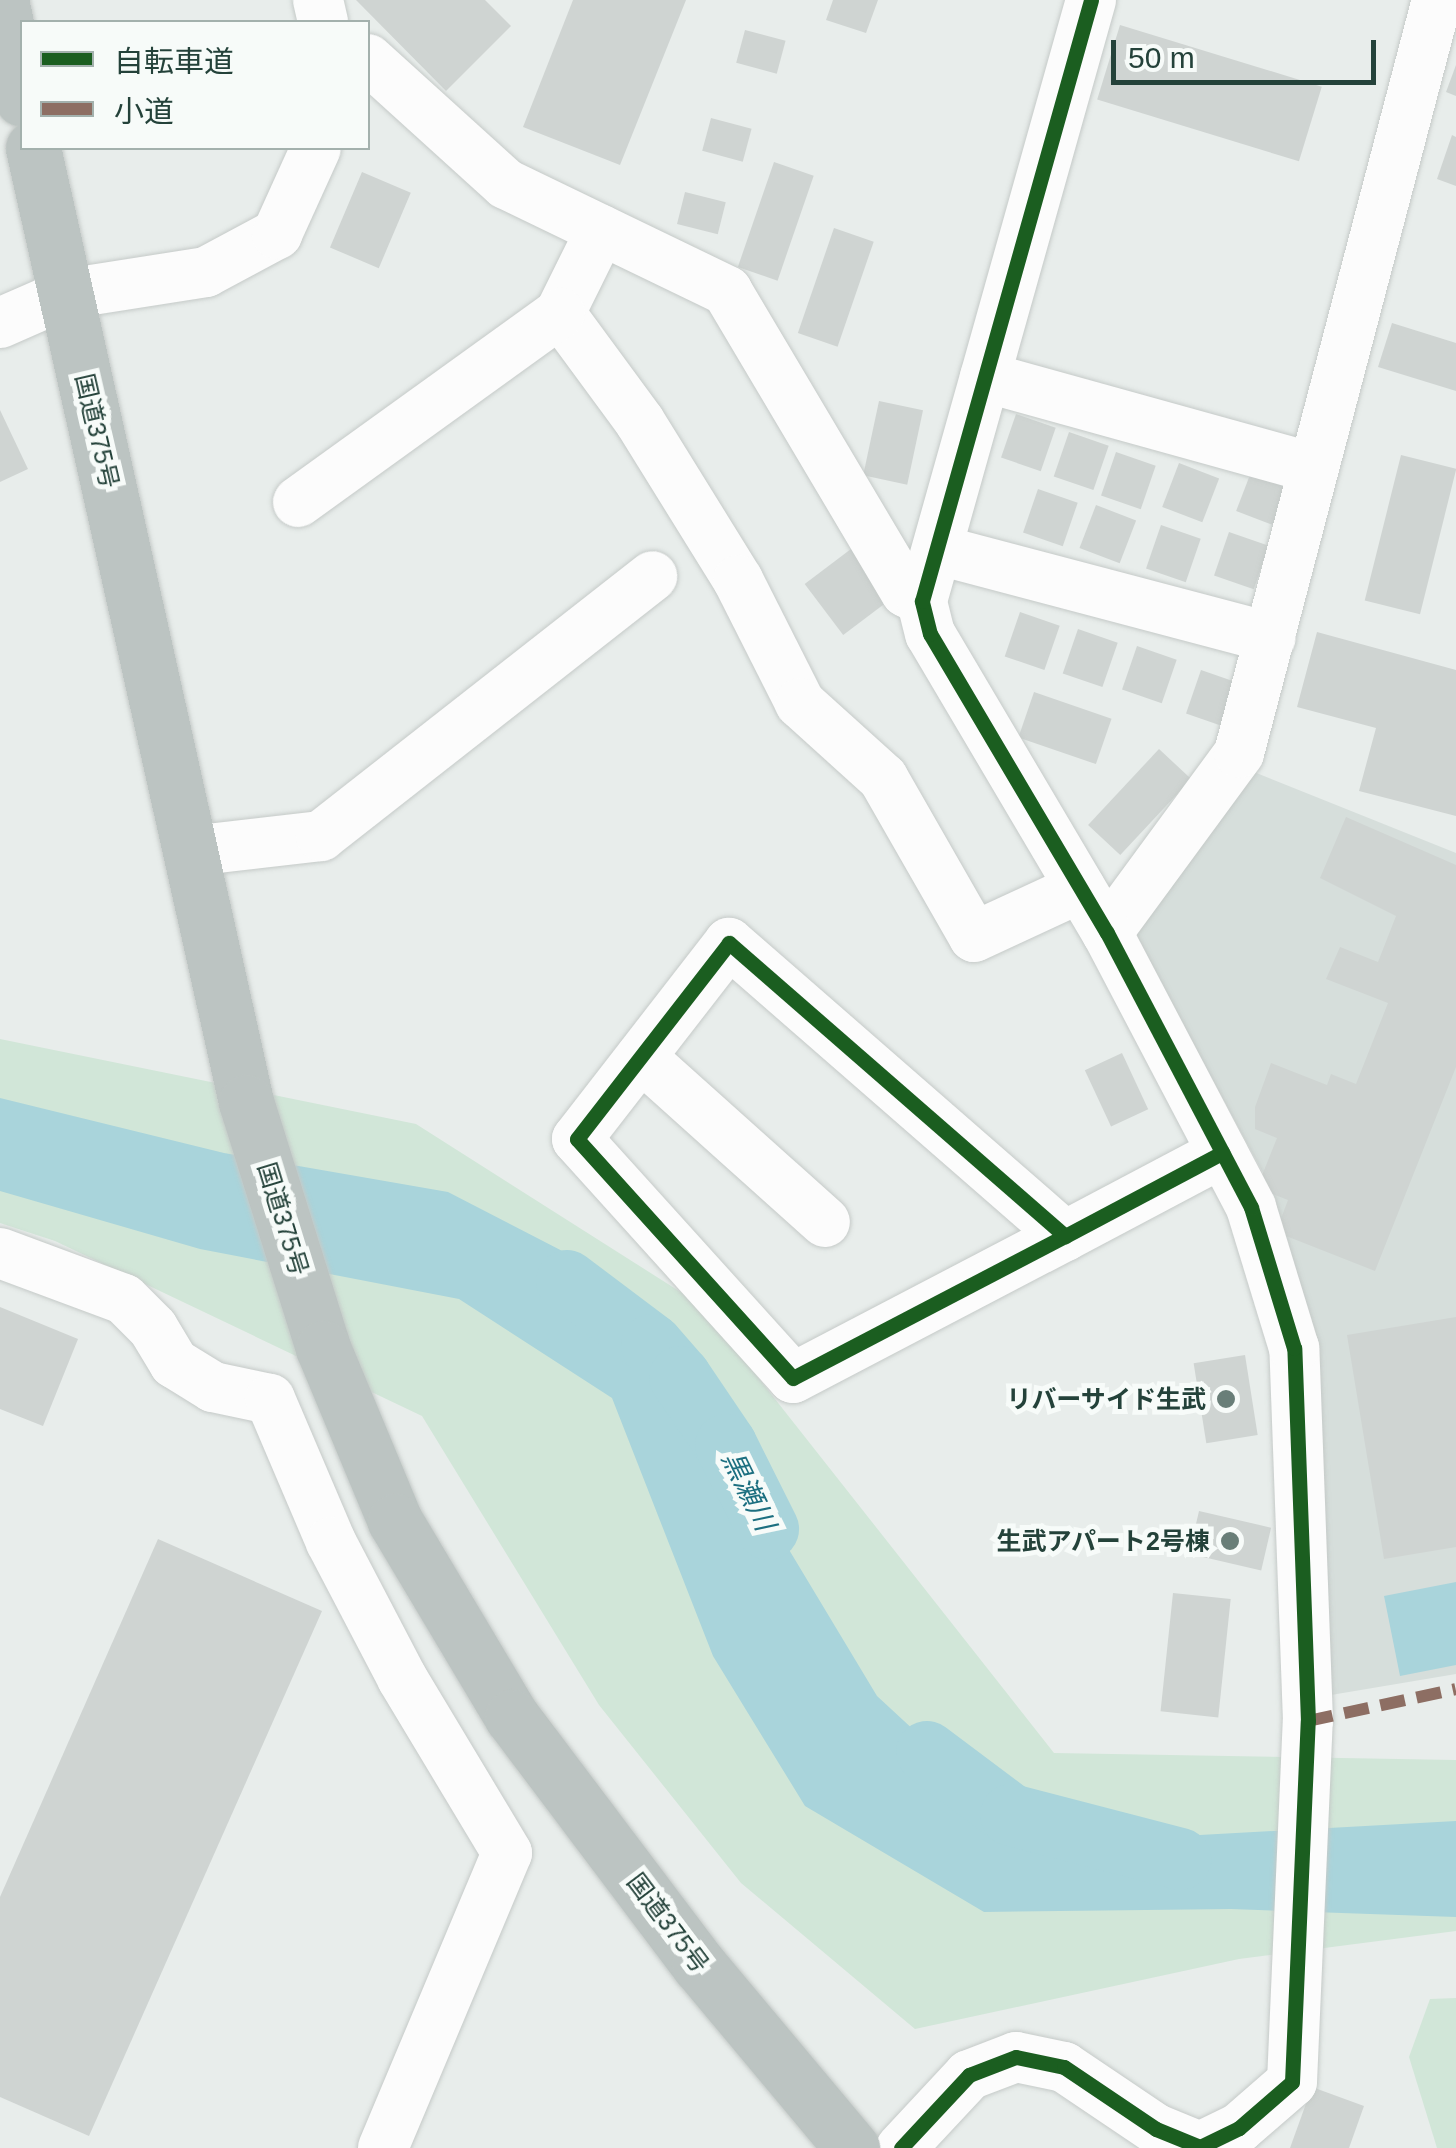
<!DOCTYPE html>
<meta charset="utf-8">
<style>
body{margin:0}
#map{position:relative;width:1456px;height:2148px;overflow:hidden;background:#e8edeb;font-family:Helvetica,"Noto Sans JP",sans-serif}
div>[style]{position:absolute}
[style*='--x']{left:calc(var(--x)*1px);top:calc(var(--y)*1px);width:calc(var(--w)*1px);rotate:calc(var(--a)*1deg)}
.built>*{inset:0;background:#d6dedb}
.green>*{inset:0;background:#d1e6d8}
.water>*{inset:0;background:#a9d4db}
.river>*{height:62px;margin:-31px;padding:0 31px;transform-origin:31px;border-radius:31px;background:#a9d4db}
.building>*{inset:0;background:#cfd4d2;transform-origin:0 0}
.roads{filter:drop-shadow(0 0 2px #c5cac8) drop-shadow(0 0 2px #c5cac8)}
.minor>*{height:50px;margin:-25px;padding:0 25px;transform-origin:25px;border-radius:25px;background:#fcfcfc}
.highway>*{height:55px;margin:-27.5px;padding:0 27.5px;transform-origin:27.5px;border-radius:27.5px;background:#bcc4c2}
.quiet>*{height:12px;margin-top:-6px;transform-origin:0;background:repeating-linear-gradient(90deg,#8d6e63 0 25px,transparent 0 37px)}
.cycleway>*{height:15px;margin:-7.5px;padding:0 7.5px;transform-origin:7.5px;border-radius:7.5px;background:#1b5e20}
.dots>*{width:28px;height:28px;translate:-50% -50%;box-sizing:border-box;border:5px solid #f7fbf9;border-radius:50%}
span{translate:-50% -50%;white-space:nowrap;text-align:center;line-height:1.15;-webkit-text-stroke:10px #f7fbf9;paint-order:stroke}
.street-label{font-size:25px;color:#24423a}
.poi-label{font-size:25px;color:#24423a;font-weight:700}
.right{translate:-100% -50%;text-align:right}
.water-label{font-size:28px;color:#1c6f80;font-style:italic}
.legend{position:absolute;left:20px;top:20px;width:350px;height:130px;box-sizing:border-box;background:#f7fbf9;border:2px solid #a3b1ad;margin:0;padding:12px 18px;list-style:none;font-size:30px;color:#24423a}
.legend li{display:flex;align-items:center;gap:20px;height:50px}
.legend b{width:50px;border:2px solid #a3b1ad}
.scale{position:absolute;left:1111px;top:40px;width:265px;height:45px;box-sizing:border-box;border:5px solid #24423a;border-top:0;padding-left:12px;font-size:30px;line-height:35px;white-space:nowrap;color:#24423a;-webkit-text-stroke:8px #f7fbf9;paint-order:stroke}
</style>
<div id="map">
<div class="built">
<div style="clip-path:polygon(1244px 768px,1456px 853px,1456px 1674px,1325px 1696px,1268px 1182px,1131px 929px)"></div>
</div>
<div class="green">
<div style="clip-path:polygon(0 1039px,416px 1124px,701px 1305px,1054px 1753px,1456px 1760px,1456px 1931px,1239px 1959px,915px 2029px,741px 1883px,599px 1705px,422px 1416px,55px 1241px,0 1223px)"></div>
<div style="clip-path:polygon(1456px 1998px,1456px 2148px,1437px 2148px,1409px 2057px,1430px 1999px)"></div>
</div>
<div class="water">
<div style="clip-path:polygon(0 1098px,224px 1153px,448px 1192px,572px 1256px,720px 1435px,877px 1696px,1037px 1844px,1456px 1821px,1456px 1917px,1231px 1909px,984px 1912px,805px 1806px,713px 1656px,612px 1398px,459px 1299px,200px 1249px,0 1191px)"></div>
<div style="clip-path:polygon(1456px 1582px,1456px 1665px,1400px 1676px,1384px 1596px)"></div>
</div>
<div class="river">
<div style="--x:567;--y:1281;--w:106;--a:37"></div>
<div style="--x:652;--y:1345;--w:43;--a:48.8"></div>
<div style="--x:680;--y:1377;--w:82;--a:55.9"></div>
<div style="--x:726;--y:1445;--w:94;--a:63.4"></div>
<div style="--x:927;--y:1752;--w:105;--a:36.9"></div>
<div style="--x:1011;--y:1815;--w:175;--a:14.6"></div>
</div>
<div class="building">
<div style="clip-path:polygon(356px 0,485px 0,511px 26px,446px 91px)"></div>
<div style="clip-path:polygon(573px 0,686px 0,620px 165px,523px 127px)"></div>
<div style="clip-path:polygon(833px 0,878px 0,866px 33px,826px 20px)"></div>
<div style="left:1120px;top:25px;width:211px;height:78px;rotate:17deg"></div>
<div style="left:745px;top:30px;width:42px;height:34px;rotate:15deg"></div>
<div style="clip-path:polygon(1456px 65px,1456px 96px,1446px 92px)"></div>
<div style="left:711px;top:118px;width:42px;height:34px;rotate:15deg"></div>
<div style="clip-path:polygon(1452px 135px,1456px 137px,1456px 186px,1437px 179px)"></div>
<div style="left:774px;top:162px;width:42px;height:111px;rotate:19deg"></div>
<div style="left:362px;top:172px;width:53px;height:82px;rotate:23deg"></div>
<div style="left:685px;top:192px;width:42px;height:33px;rotate:14deg"></div>
<div style="left:834px;top:228px;width:42px;height:111px;rotate:19deg"></div>
<div style="clip-path:polygon(1392px 323px,1456px 343px,1456px 391px,1378px 367px)"></div>
<div style="left:879px;top:401px;width:45px;height:76px;rotate:12deg"></div>
<div style="clip-path:polygon(0 410px,28px 469px,0 482px)"></div>
<div style="left:1016px;top:414px;width:42px;height:46px;rotate:19deg"></div>
<div style="left:1069px;top:432px;width:42px;height:47px;rotate:19deg"></div>
<div style="left:1116px;top:452px;width:42px;height:46px;rotate:19deg"></div>
<div style="left:1401px;top:455px;width:57px;height:150px;rotate:14deg"></div>
<div style="left:1179px;top:463px;width:43px;height:47px;rotate:21deg"></div>
<div style="left:1253px;top:467px;width:43px;height:47px;rotate:21deg"></div>
<div style="left:1038px;top:489px;width:42px;height:46px;rotate:19deg"></div>
<div style="left:1096px;top:505px;width:43px;height:46px;rotate:21deg"></div>
<div style="left:1161px;top:525px;width:42px;height:46px;rotate:19deg"></div>
<div style="left:1229px;top:532px;width:42px;height:46px;rotate:19deg"></div>
<div style="left:851px;top:549px;width:64px;height:58px;rotate:53deg"></div>
<div style="left:1020px;top:612px;width:42px;height:47px;rotate:19deg"></div>
<div style="left:1078px;top:629px;width:42px;height:47px;rotate:19deg"></div>
<div style="clip-path:polygon(1317px 632px,1456px 670px,1456px 816px,1359px 791px,1376px 728px,1297px 707px)"></div>
<div style="left:1137px;top:646px;width:42px;height:46px;rotate:19deg"></div>
<div style="left:1201px;top:670px;width:42px;height:46px;rotate:19deg"></div>
<div style="left:1034px;top:692px;width:82px;height:48px;rotate:19deg"></div>
<div style="left:1159px;top:749px;width:44px;height:104px;rotate:43deg"></div>
<div style="clip-path:polygon(1346px 817px,1456px 865px,1456px 1067px,1375px 1271px,1276px 1232px,1288px 1200px,1257px 1188px,1277px 1138px,1255px 1129px,1255px 1107px,1271px 1063px,1327px 1085px,1331px 1074px,1356px 1084px,1388px 1003px,1326px 979px,1340px 947px,1378px 962px,1396px 916px,1320px 878px)"></div>
<div style="left:1122px;top:1053px;width:62px;height:41px;rotate:65deg"></div>
<div style="clip-path:polygon(0 1307px,78px 1339px,43px 1426px,0 1409px)"></div>
<div style="clip-path:polygon(1456px 1317px,1456px 1547px,1384px 1559px,1347px 1335px)"></div>
<div style="left:1245px;top:1355px;width:81px;height:52px;rotate:81deg"></div>
<div style="left:1199px;top:1511px;width:74px;height:44px;rotate:13deg"></div>
<div style="clip-path:polygon(158px 1539px,322px 1611px,89px 2136px,0 2097px,0 1897px)"></div>
<div style="left:1173px;top:1593px;width:58px;height:119px;rotate:6deg"></div>
<div style="clip-path:polygon(1312px 2087px,1364px 2106px,1349px 2148px,1290px 2148px)"></div>
</div>
<div class="roads">
<div class="minor">
<div style="--x:318;--y:0;--w:23;--a:77"></div>
<div style="--x:368;--y:59;--w:186;--a:42.2"></div>
<div style="--x:506;--y:184;--w:246;--a:25.8"></div>
<div style="--x:727;--y:291;--w:350;--a:59.3"></div>
<div style="--x:906;--y:592;--w:18;--a:29"></div>
<div style="--x:601;--y:230;--w:93;--a:116.3"></div>
<div style="--x:560;--y:313;--w:135;--a:53.7"></div>
<div style="--x:640;--y:422;--w:186;--a:58.2"></div>
<div style="--x:738;--y:580;--w:138;--a:63.2"></div>
<div style="--x:800;--y:703;--w:112;--a:42.1"></div>
<div style="--x:883;--y:778;--w:183;--a:60.2"></div>
<div style="--x:974;--y:937;--w:117;--a:-24.8"></div>
<div style="--x:0;--y:323;--w:72;--a:-23.7"></div>
<div style="--x:66;--y:294;--w:142;--a:-8.9"></div>
<div style="--x:206;--y:272;--w:81;--a:-28.2"></div>
<div style="--x:277;--y:234;--w:94;--a:-65.6"></div>
<div style="--x:985;--y:377;--w:341;--a:15.5"></div>
<div style="--x:298;--y:502;--w:323;--a:-35.8"></div>
<div style="--x:939;--y:550;--w:343;--a:14.8"></div>
<div style="--x:191;--y:851;--w:131;--a:-6.6"></div>
<div style="--x:321;--y:836;--w:421;--a:-38.1"></div>
<div style="--x:1107;--y:933;--w:223;--a:-53.7"></div>
<div style="--x:1239;--y:753;--w:779;--a:-75.27"></div>
<div style="--x:641;--y:1057;--w:247;--a:41.9"></div>
<div style="--x:1065;--y:1236;--w:446;--a:-138.9"></div>
<div style="--x:729;--y:943;--w:248;--a:127.8"></div>
<div style="--x:577;--y:1139;--w:322;--a:47.9"></div>
<div style="--x:793;--y:1378;--w:307;--a:-27.6"></div>
<div style="--x:1065;--y:1236;--w:178;--a:-27.9"></div>
<div style="--x:0;--y:1253;--w:132;--a:20.4"></div>
<div style="--x:124;--y:1299;--w:41;--a:45"></div>
<div style="--x:153;--y:1328;--w:41;--a:59"></div>
<div style="--x:174;--y:1363;--w:46;--a:31.6"></div>
<div style="--x:213;--y:1387;--w:58;--a:11.9"></div>
<div style="--x:270;--y:1399;--w:155;--a:66.9"></div>
<div style="--x:331;--y:1542;--w:153;--a:62.4"></div>
<div style="--x:402;--y:1678;--w:204;--a:59"></div>
<div style="--x:507;--y:1853;--w:320;--a:112.8"></div>
<div style="--x:901;--y:2148;--w:100;--a:-47"></div>
<div style="--x:969;--y:2075;--w:50;--a:-21"></div>
<div style="--x:1016;--y:2057;--w:49;--a:11.8"></div>
<div style="--x:1064;--y:2067;--w:111;--a:34"></div>
<div style="--x:1156;--y:2129;--w:48;--a:22.2"></div>
<div style="--x:1200;--y:2147;--w:43;--a:-26"></div>
<div style="--x:1239;--y:2128;--w:70;--a:-41"></div>
<div style="--x:1292;--y:2082;--w:361;--a:-87.5"></div>
<div style="--x:1308;--y:1721;--w:373;--a:-92.1"></div>
<div style="--x:1294;--y:1348;--w:147;--a:-107"></div>
<div style="--x:1251;--y:1207;--w:310;--a:-117.7"></div>
<div style="--x:1107;--y:933;--w:347;--a:-120.6"></div>
<div style="--x:930;--y:634;--w:34;--a:-104"></div>
<div style="--x:922;--y:601;--w:624;--a:-74.29"></div>
</div>
<div class="highway">
<div style="--x:1;--y:0;--w:101;--a:78"></div>
<div style="--x:33;--y:148;--w:977;--a:77.41"></div>
<div style="--x:246;--y:1102;--w:258;--a:72.6"></div>
<div style="--x:323;--y:1348;--w:187;--a:67.4"></div>
<div style="--x:395;--y:1521;--w:228;--a:59.2"></div>
<div style="--x:512;--y:1717;--w:311;--a:53"></div>
<div style="--x:699;--y:1965;--w:239;--a:50.1"></div>
</div>
</div>
<div class="quiet">
<div style="--x:1308;--y:1721;--w:151;--a:-12.2"></div>
</div>
<div class="cycleway">
<div style="--x:1065;--y:1236;--w:446;--a:-138.9"></div>
<div style="--x:729;--y:943;--w:248;--a:127.8"></div>
<div style="--x:577;--y:1139;--w:322;--a:47.9"></div>
<div style="--x:793;--y:1378;--w:307;--a:-27.6"></div>
<div style="--x:1065;--y:1236;--w:178;--a:-27.9"></div>
<div style="--x:901;--y:2148;--w:100;--a:-47"></div>
<div style="--x:969;--y:2075;--w:50;--a:-21"></div>
<div style="--x:1016;--y:2057;--w:49;--a:11.8"></div>
<div style="--x:1064;--y:2067;--w:111;--a:34"></div>
<div style="--x:1156;--y:2129;--w:48;--a:22.2"></div>
<div style="--x:1200;--y:2147;--w:43;--a:-26"></div>
<div style="--x:1239;--y:2128;--w:70;--a:-41"></div>
<div style="--x:1292;--y:2082;--w:361;--a:-87.5"></div>
<div style="--x:1308;--y:1721;--w:373;--a:-92.1"></div>
<div style="--x:1294;--y:1348;--w:147;--a:-107"></div>
<div style="--x:1251;--y:1207;--w:310;--a:-117.7"></div>
<div style="--x:1107;--y:933;--w:347;--a:-120.6"></div>
<div style="--x:930;--y:634;--w:34;--a:-104"></div>
<div style="--x:922;--y:601;--w:624;--a:-74.29"></div>
</div>
<div class="dots">
<div style="left:1226px;top:1399px;background:#697e78"></div>
<div style="left:1230px;top:1541px;background:#697e78"></div>
</div>
<div class="street-label">
<span style="left:97px;top:431px;rotate:77deg">国道375号</span>
<span style="left:283px;top:1219px;rotate:73deg">国道375号</span>
<span style="left:668px;top:1923px;rotate:53deg">国道375号</span>
</div>
<div class="poi-label">
<span class="right" style="left:1206px;top:1399px">リバーサイド生武</span>
<span class="right" style="left:1210px;top:1541px">生武アパート2号棟</span>
</div>
<div class="water-label">
<span style="left:748px;top:1491px;rotate:64deg">黒瀬川</span>
</div>
<ul class="legend">
<li><b style="height:12px;background:#1b5e20"></b>自転車道</li>
<li><b style="height:12px;background:#8d6e63"></b>小道</li>
</ul>
<div class="scale">50 m</div>
</div>
